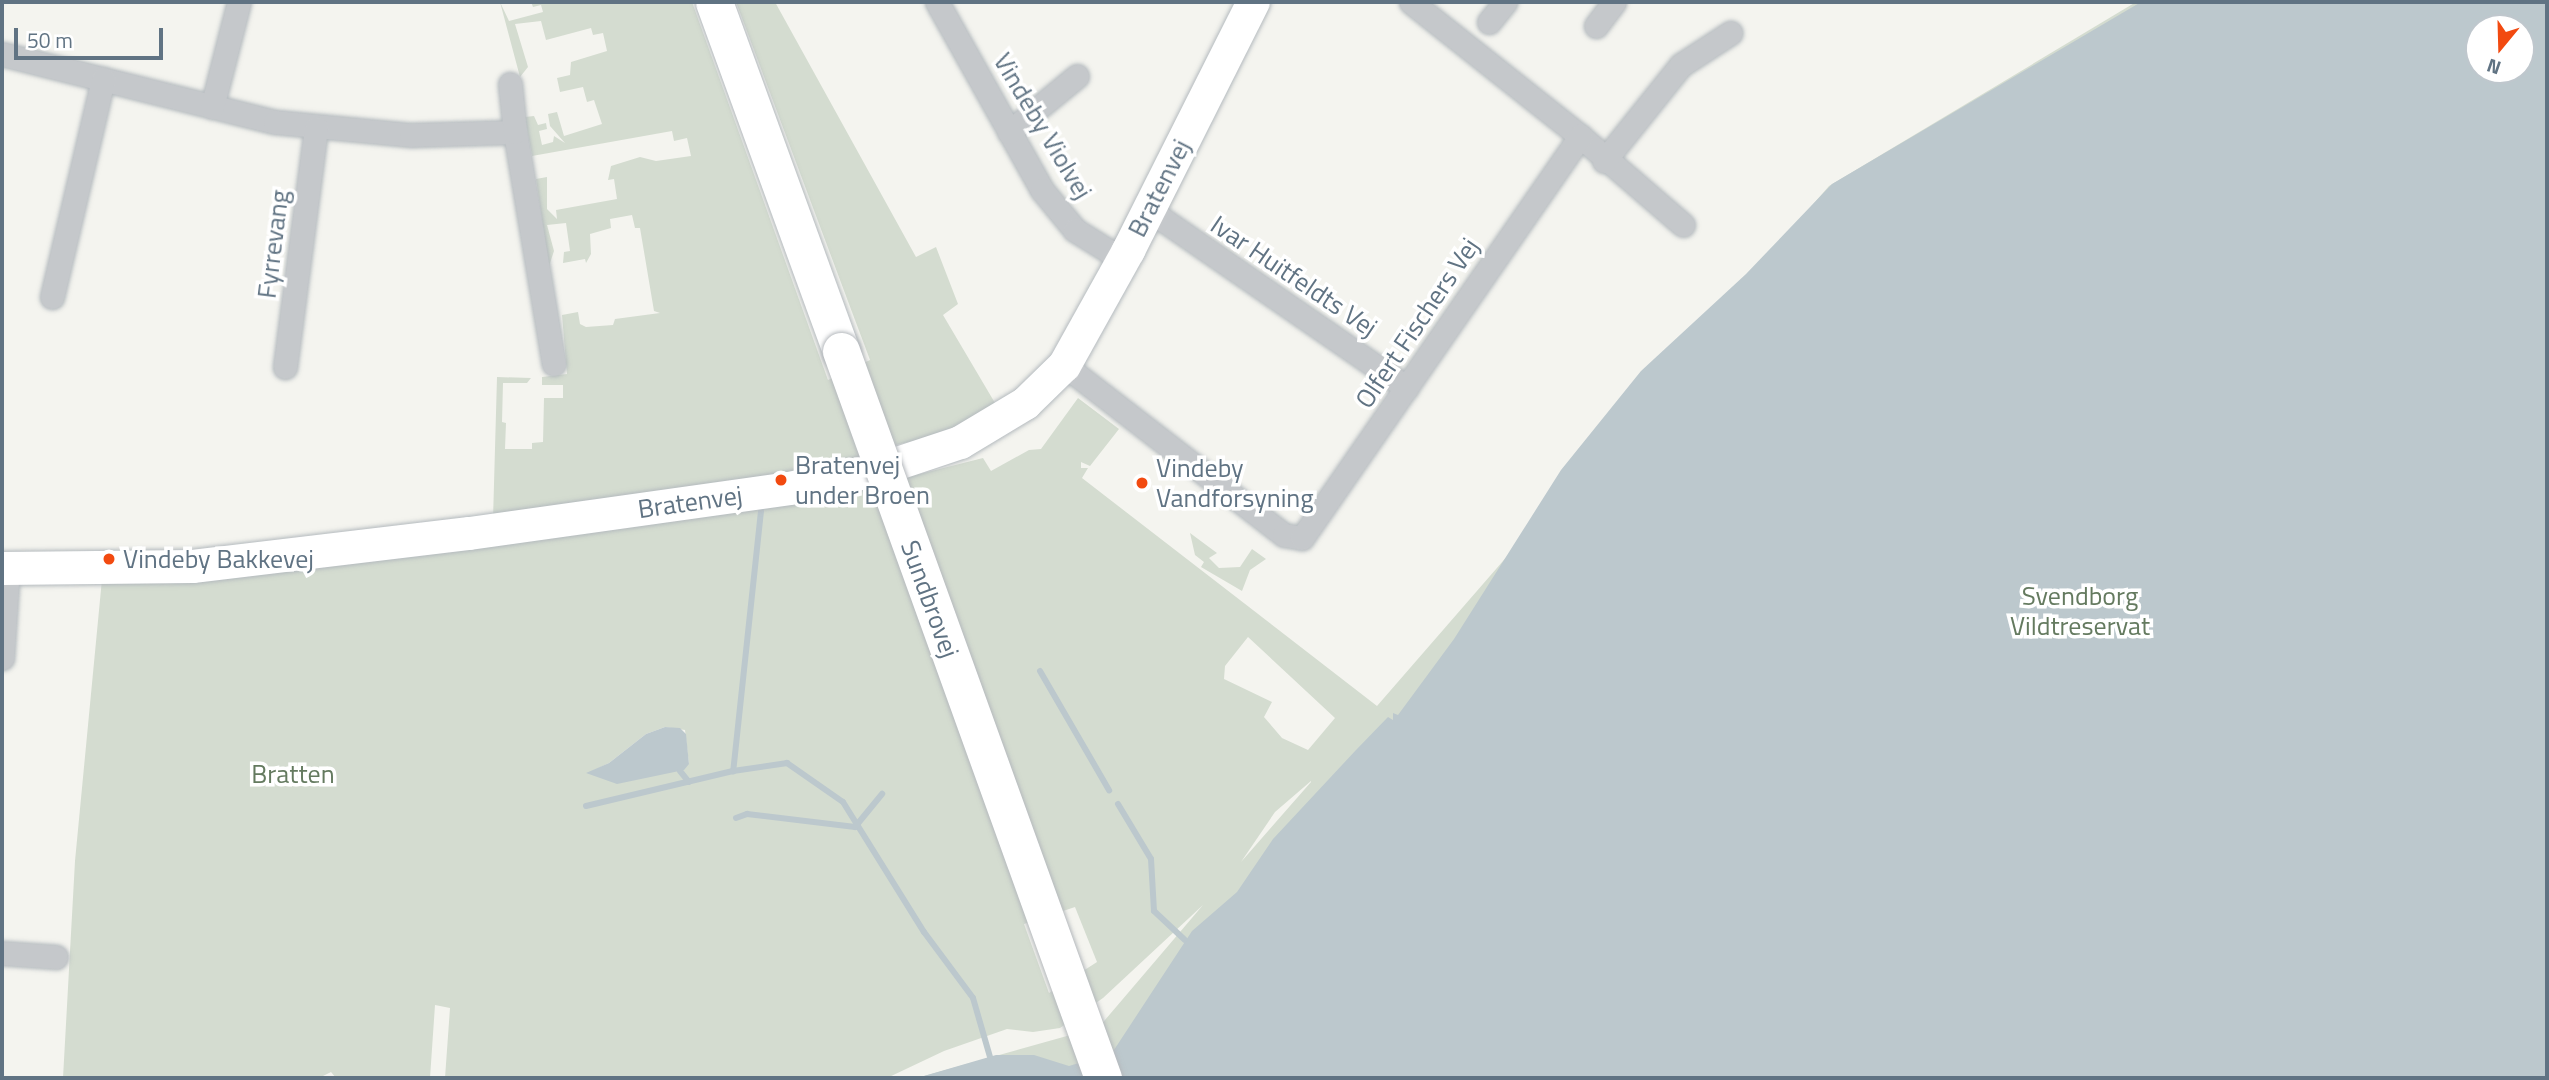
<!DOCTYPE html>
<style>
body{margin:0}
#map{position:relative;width:2549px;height:1080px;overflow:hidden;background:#f4f4ef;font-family:"Titillium Web",sans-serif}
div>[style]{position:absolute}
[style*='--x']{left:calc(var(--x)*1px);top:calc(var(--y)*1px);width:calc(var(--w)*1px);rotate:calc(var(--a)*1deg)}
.green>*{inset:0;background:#d4dcd0}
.water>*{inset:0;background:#bcc8cd}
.stream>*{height:6px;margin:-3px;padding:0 3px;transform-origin:3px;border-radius:3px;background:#bcc8cd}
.roads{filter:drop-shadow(0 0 2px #b4babe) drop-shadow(0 0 2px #b4babe)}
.street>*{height:23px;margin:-11.5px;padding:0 11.5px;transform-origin:11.5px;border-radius:11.5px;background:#c5c8cb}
.secondary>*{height:33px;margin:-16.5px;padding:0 16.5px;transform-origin:16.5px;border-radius:16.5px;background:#fff}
.primary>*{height:37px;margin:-18.5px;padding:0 18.5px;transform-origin:18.5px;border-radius:18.5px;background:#fff}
.bridges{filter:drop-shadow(0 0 2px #b5b9bd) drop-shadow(0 0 2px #b5b9bd)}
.primary-bridge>*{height:37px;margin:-18.5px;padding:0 18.5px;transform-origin:18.5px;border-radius:18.5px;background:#fff}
.dots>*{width:19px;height:19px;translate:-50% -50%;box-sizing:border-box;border:4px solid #fff;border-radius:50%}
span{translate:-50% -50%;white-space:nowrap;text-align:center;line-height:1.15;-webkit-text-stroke:7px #fff;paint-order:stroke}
.street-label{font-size:26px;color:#607383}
.poi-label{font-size:26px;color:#607383}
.left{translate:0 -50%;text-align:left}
.park-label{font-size:26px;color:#647a5f}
.frame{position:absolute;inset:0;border:4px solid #607383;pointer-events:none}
.north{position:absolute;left:2465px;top:14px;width:70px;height:70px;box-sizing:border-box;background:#fff;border:2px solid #bfc7cd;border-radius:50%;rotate:199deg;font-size:19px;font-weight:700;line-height:28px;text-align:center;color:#607383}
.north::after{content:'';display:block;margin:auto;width:24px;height:32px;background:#f24a10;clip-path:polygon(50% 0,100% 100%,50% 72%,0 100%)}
.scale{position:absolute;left:14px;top:28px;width:149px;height:32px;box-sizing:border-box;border:4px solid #607383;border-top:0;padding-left:9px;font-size:21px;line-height:24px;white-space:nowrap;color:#607383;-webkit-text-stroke:5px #fff;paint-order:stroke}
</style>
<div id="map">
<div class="green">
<div style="clip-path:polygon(500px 2px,509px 21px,543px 12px,541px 5px,533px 7px,531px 2px,692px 2px,828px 380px,870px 360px,736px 2px,775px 2px,916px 257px,936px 247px,958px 304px,943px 315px,995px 403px,941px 436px,899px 444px,825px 469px,493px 520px,497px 377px,531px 378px,527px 383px,503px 383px,502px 422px,506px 423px,505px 449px,532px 449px,532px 443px,543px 442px,544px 398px,563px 398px,563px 385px,542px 385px,542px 377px,567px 374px,562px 315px,578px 312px,580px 324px,586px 327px,613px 325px,615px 319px,660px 313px,654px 311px,640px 228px,635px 228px,632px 215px,610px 219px,611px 228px,590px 234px,591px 254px,586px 263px,585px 259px,563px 263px,564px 252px,570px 251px,566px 223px,547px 225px,554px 251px,549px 266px,536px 179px,547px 177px,547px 209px,557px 219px,556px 210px,617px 199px,614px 179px,608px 180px,611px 166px,640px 157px,656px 161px,691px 156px,687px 138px,674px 141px,672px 131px,532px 156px,525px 117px,534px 116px,538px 125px,546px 123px,547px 129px,539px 131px,542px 145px,553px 142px,554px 136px,565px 143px,550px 126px,548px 114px,557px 112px,564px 136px,602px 124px,594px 100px,587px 102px,583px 87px,560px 92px,557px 78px,570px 75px,571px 62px,607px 51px,603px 33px,593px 35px,591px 28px,546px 40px,541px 21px,515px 24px,528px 67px,520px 77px)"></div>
<div style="clip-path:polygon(evenodd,2136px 2px,2547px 2px,2547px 1078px,917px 1078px,1099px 1027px,1203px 905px,1103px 998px,1060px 1028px,1033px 1032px,1007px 1029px,944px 1051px,887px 1078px,445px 1078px,450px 1008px,435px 1005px,430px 1078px,336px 1078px,331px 1072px,319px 1078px,63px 1078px,75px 861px,102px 579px,880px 484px,983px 458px,991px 471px,1029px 450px,1041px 449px,1078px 398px,1119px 429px,1090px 466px,1081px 462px,1081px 468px,1088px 468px,1082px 478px,1377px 706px,1829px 186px,2136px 2px,2479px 28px,2521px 28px,2521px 70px,2479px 70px,2479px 28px,2136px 2px,1248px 637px,1335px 718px,1308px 750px,1282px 738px,1264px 717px,1272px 702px,1224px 679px,1225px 666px,1248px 637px,2136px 2px,665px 727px,685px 730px,689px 764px,588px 773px,609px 763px,646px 734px,665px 727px,2136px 2px,1311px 781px,1311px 782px,1241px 862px,1275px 812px,1311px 781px,2136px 2px,1075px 907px,1097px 962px,1049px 993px,1024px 924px,1075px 907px)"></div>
<div style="clip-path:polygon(1190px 533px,1217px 553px,1209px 558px,1219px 568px,1240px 567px,1252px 549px,1266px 559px,1250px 570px,1242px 591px,1201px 567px,1204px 562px,1195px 555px)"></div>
</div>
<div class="water">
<div style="clip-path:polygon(evenodd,2141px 2px,2547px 2px,2547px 1078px,917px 1078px,996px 1055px,1034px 1055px,1069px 1066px,1112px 1053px,1192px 931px,1237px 892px,1273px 839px,1356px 750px,1388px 717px,1393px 720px,1393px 713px,1398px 715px,1454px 639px,1561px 470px,1641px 371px,1746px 274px,1832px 184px,2141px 2px,2479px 28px,2521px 28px,2521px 70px,2479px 70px,2479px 28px)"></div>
<div style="clip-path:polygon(665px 727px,680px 728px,686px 734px,689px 764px,684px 770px,617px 784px,586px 773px,609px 763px,646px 734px)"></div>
</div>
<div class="stream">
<div style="--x:761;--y:511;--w:262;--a:96.1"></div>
<div style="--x:733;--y:771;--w:55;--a:-8.4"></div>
<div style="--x:787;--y:763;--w:68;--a:34.9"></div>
<div style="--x:843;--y:802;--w:153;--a:58.1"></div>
<div style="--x:924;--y:932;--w:82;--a:53.4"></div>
<div style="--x:973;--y:998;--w:61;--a:73.9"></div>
<div style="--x:1040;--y:671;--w:138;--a:59.9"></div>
<div style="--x:680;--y:771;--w:14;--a:51"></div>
<div style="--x:1118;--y:804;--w:64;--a:59"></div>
<div style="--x:1151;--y:859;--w:52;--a:86.7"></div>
<div style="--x:1154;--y:911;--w:42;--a:43.1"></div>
<div style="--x:586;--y:806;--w:151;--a:-13.4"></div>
<div style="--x:736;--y:818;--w:12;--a:-20"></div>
<div style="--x:747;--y:814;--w:109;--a:6.9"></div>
<div style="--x:855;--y:827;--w:43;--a:-50.7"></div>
</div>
<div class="roads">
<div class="street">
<div style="--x:937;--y:2;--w:215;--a:60.8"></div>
<div style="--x:1042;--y:190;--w:52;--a:50.5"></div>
<div style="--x:1075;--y:230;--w:57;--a:32"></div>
<div style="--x:1411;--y:2;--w:216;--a:38.4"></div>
<div style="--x:1580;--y:136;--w:136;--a:40.8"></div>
<div style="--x:1489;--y:22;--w:26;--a:-51"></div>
<div style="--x:1596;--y:26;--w:30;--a:-53"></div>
<div style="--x:2;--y:54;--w:281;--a:14"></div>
<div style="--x:275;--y:122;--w:137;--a:5.5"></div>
<div style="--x:411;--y:135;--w:104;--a:-1.7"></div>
<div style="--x:515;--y:132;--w:235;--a:80.5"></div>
<div style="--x:510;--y:84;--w:48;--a:84.1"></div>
<div style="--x:212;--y:107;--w:108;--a:-75.6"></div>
<div style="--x:1009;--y:132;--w:88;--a:-39.5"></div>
<div style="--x:1604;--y:161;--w:123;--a:-51.3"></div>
<div style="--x:1681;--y:65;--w:59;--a:-33.1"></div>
<div style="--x:1149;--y:210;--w:313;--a:34.6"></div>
<div style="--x:52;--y:297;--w:224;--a:-76.8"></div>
<div style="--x:1064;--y:365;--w:278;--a:37.7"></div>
<div style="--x:1284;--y:535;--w:18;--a:9"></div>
<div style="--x:1302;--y:538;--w:489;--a:-55.3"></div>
<div style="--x:285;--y:367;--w:241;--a:-82.6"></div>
<div style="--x:2;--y:658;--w:90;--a:-86.2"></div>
<div style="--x:2;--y:953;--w:54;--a:4.2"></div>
</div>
<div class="secondary">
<div style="--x:2;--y:568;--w:190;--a:-0.6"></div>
<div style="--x:192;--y:566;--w:279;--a:-6.8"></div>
<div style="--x:469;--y:533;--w:323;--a:-8"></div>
<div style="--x:789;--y:488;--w:92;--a:-11.9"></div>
<div style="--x:879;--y:469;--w:85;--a:-18.4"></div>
<div style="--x:960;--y:442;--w:76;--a:-31"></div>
<div style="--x:1025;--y:403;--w:54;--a:-44.3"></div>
<div style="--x:1064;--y:365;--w:132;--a:-60.9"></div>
<div style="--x:1128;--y:250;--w:278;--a:-63.3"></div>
</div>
<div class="primary">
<div style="--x:714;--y:2;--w:371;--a:70"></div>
</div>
</div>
<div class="bridges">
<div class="primary-bridge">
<div style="--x:841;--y:351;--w:773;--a:70.18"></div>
</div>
</div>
<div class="dots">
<div style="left:781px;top:480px;background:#f24a10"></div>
<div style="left:1142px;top:483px;background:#f24a10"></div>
<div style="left:109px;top:559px;background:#f24a10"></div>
</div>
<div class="street-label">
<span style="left:1043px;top:126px;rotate:59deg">Vindeby Violvej</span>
<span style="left:1159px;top:188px;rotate:-63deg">Bratenvej</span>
<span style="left:273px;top:244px;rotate:-83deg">Fyrrevang</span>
<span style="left:1294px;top:276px;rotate:34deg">Ivar Huitfeldts Vej</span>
<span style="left:1417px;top:323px;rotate:-56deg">Olfert Fischers Vej</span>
<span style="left:690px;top:502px;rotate:-8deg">Bratenvej</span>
<span style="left:930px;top:599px;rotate:70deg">Sundbrovej</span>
</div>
<div class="poi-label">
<span class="left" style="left:795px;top:480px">Bratenvej<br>under Broen</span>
<span class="left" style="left:1156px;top:483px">Vindeby<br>Vandforsyning</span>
<span class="left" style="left:123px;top:559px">Vindeby Bakkevej</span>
</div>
<div class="park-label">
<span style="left:2080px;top:611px">Svendborg<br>Vildtreservat</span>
<span style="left:293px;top:774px">Bratten</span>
</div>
<div class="frame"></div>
<div class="north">N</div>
<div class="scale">50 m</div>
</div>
